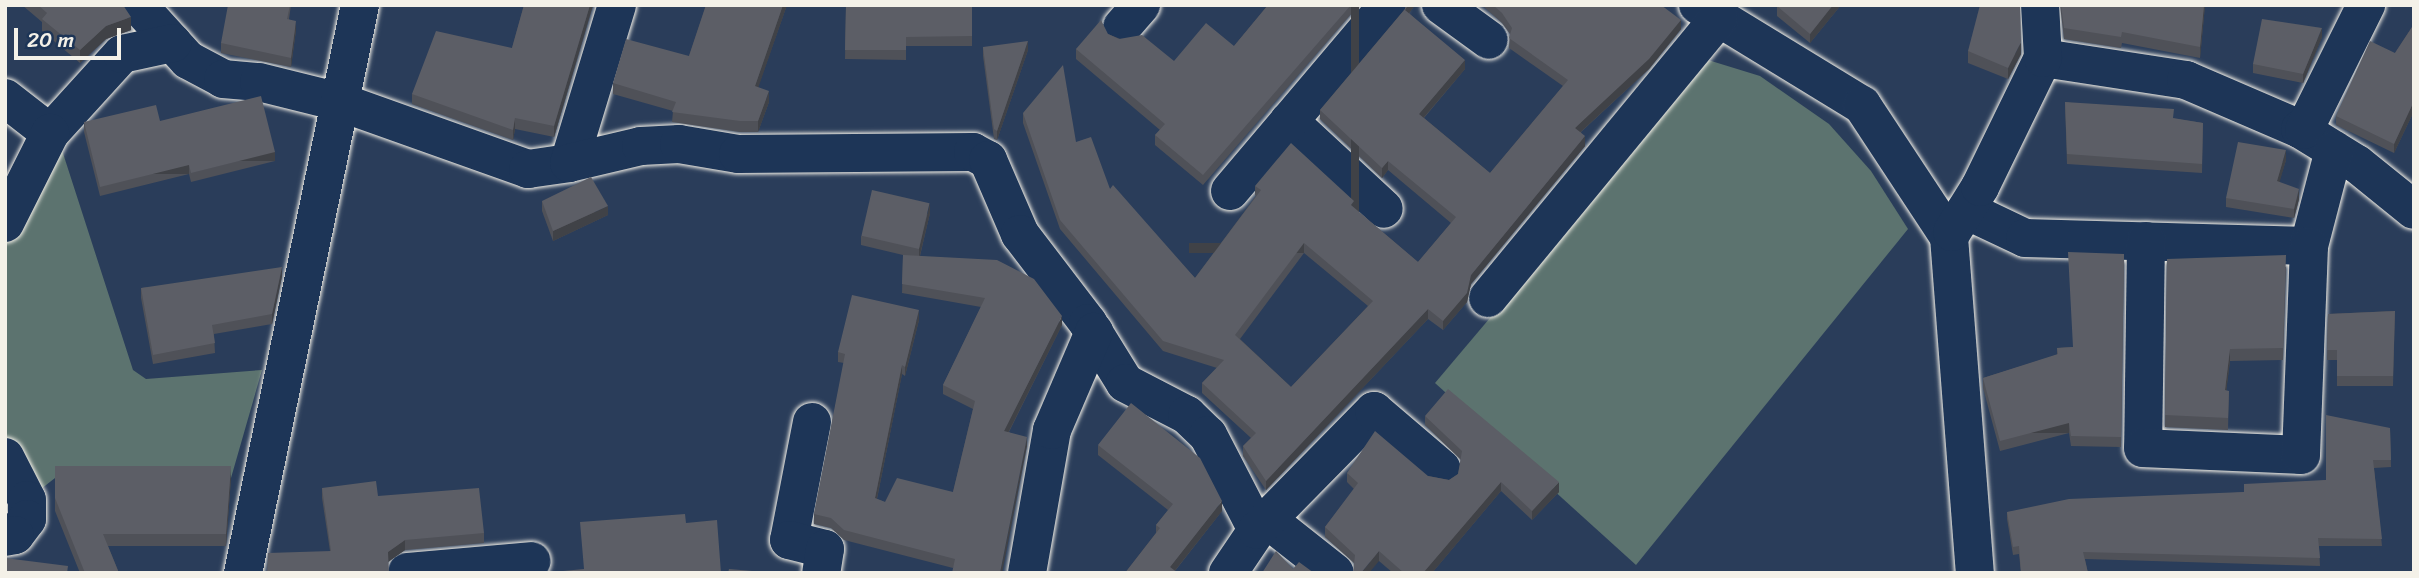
<!DOCTYPE html>
<style>
body{margin:0}
#map{position:relative;width:2419px;height:578px;overflow:hidden;background:#2a3d5a;font-family:Sriracha,sans-serif}
div>[style]{position:absolute}
[style*='--x']{left:calc(var(--x)*1px);top:calc(var(--y)*1px);width:calc(var(--w)*1px);rotate:calc(var(--a)*1deg)}
.green>*{inset:0;background:#5c736f}
.roads{filter:drop-shadow(0 0 2px #f4f1e8) drop-shadow(0 0 2px #f4f1e8)}
.minor>*{height:38px;margin:-19px;padding:0 19px;transform-origin:19px;border-radius:19px;background:#1d3557}
.wall>*{inset:0;background:#4f5158}
.shaded-wall>*{inset:0;background:#404247;transform-origin:0 0}
.building>*{inset:0;background:#5c5e66;transform-origin:0 0}
span{translate:-50% -50%;white-space:nowrap;text-align:center;line-height:1.15;-webkit-text-stroke:7px #1d3557;paint-order:stroke}
.frame{position:absolute;inset:0;border:7px solid #f4f1e8;pointer-events:none}
.scale{position:absolute;left:14px;top:28px;width:107px;height:32px;box-sizing:border-box;border:4px solid #f4f1e8;border-top:0;padding-left:9px;font-size:21px;line-height:24px;white-space:nowrap;color:#f4f1e8;-webkit-text-stroke:5px #1d3557;paint-order:stroke}
</style>
<div id="map">
<div class="green">
<div style="clip-path:polygon(1708px 60px,1760px 76px,1829px 124px,1871px 171px,1908px 229px,1636px 565px,1435px 383px)"></div>
<div style="clip-path:polygon(60px 144px,133px 370px,146px 379px,262px 370px,231px 478px,55px 478px,27px 500px,5px 457px,5px 237px)"></div>
</div>
<div class="roads">
<div class="minor">
<div style="--x:138;--y:5;--w:74;--a:47.7"></div>
<div style="--x:188;--y:60;--w:40;--a:28"></div>
<div style="--x:223;--y:79;--w:36;--a:5"></div>
<div style="--x:259;--y:82;--w:83;--a:13.9"></div>
<div style="--x:340;--y:102;--w:200;--a:19.6"></div>
<div style="--x:528;--y:169;--w:41;--a:-8.3"></div>
<div style="--x:569;--y:163;--w:165;--a:-73.1"></div>
<div style="--x:1441;--y:5;--w:59;--a:36.1"></div>
<div style="--x:1698;--y:5;--w:192;--a:31.4"></div>
<div style="--x:1862;--y:105;--w:158;--a:56.6"></div>
<div style="--x:1949;--y:237;--w:337;--a:85.6"></div>
<div style="--x:1122;--y:27;--w:29;--a:-49"></div>
<div style="--x:2043;--y:58;--w:145;--a:8.7"></div>
<div style="--x:2186;--y:80;--w:124;--a:23.3"></div>
<div style="--x:2300;--y:129;--w:67;--a:31.6"></div>
<div style="--x:2357;--y:164;--w:73;--a:38.9"></div>
<div style="--x:5;--y:98;--w:57;--a:37.9"></div>
<div style="--x:50;--y:133;--w:107;--a:-47.7"></div>
<div style="--x:122;--y:54;--w:52;--a:-12.2"></div>
<div style="--x:1289;--y:121;--w:129;--a:42.8"></div>
<div style="--x:2300;--y:129;--w:4;--a:14"></div>
<div style="--x:2304;--y:130;--w:140;--a:-63.6"></div>
<div style="--x:569;--y:163;--w:74;--a:-13.3"></div>
<div style="--x:641;--y:146;--w:38;--a:-3"></div>
<div style="--x:679;--y:144;--w:60;--a:9.6"></div>
<div style="--x:738;--y:154;--w:235;--a:-0.5"></div>
<div style="--x:973;--y:152;--w:17;--a:28"></div>
<div style="--x:988;--y:160;--w:81;--a:66.6"></div>
<div style="--x:1020;--y:234;--w:112;--a:52.6"></div>
<div style="--x:1088;--y:323;--w:70;--a:58.3"></div>
<div style="--x:1125;--y:383;--w:70;--a:27.3"></div>
<div style="--x:1187;--y:415;--w:29;--a:44"></div>
<div style="--x:1208;--y:435;--w:107;--a:62.7"></div>
<div style="--x:1257;--y:530;--w:52;--a:124"></div>
<div style="--x:1230;--y:191;--w:244;--a:-49.7"></div>
<div style="--x:1966;--y:210;--w:65;--a:25.4"></div>
<div style="--x:2025;--y:238;--w:284;--a:1.6"></div>
<div style="--x:2309;--y:246;--w:99;--a:-75.4"></div>
<div style="--x:5;--y:223;--w:101;--a:-63.4"></div>
<div style="--x:1952;--y:232;--w:53;--a:-58.1"></div>
<div style="--x:1980;--y:187;--w:144;--a:-64"></div>
<div style="--x:2043;--y:58;--w:53;--a:-93.2"></div>
<div style="--x:2146;--y:241;--w:207;--a:90.8"></div>
<div style="--x:2143;--y:448;--w:158;--a:2.5"></div>
<div style="--x:2301;--y:455;--w:209;--a:-87.8"></div>
<div style="--x:1488;--y:298;--w:363;--a:-50.5"></div>
<div style="--x:812;--y:422;--w:120;--a:101"></div>
<div style="--x:789;--y:540;--w:37;--a:14"></div>
<div style="--x:825;--y:549;--w:24;--a:99"></div>
<div style="--x:5;--y:457;--w:48;--a:62.9"></div>
<div style="--x:27;--y:500;--w:19;--a:90"></div>
<div style="--x:27;--y:519;--w:20;--a:127"></div>
<div style="--x:15;--y:535;--w:10;--a:169"></div>
<div style="--x:1268;--y:520;--w:85;--a:38.3"></div>
<div style="--x:1257;--y:530;--w:167;--a:-45.5"></div>
<div style="--x:1374;--y:411;--w:89;--a:40.5"></div>
<div style="--x:407;--y:572;--w:125;--a:-5"></div>
<div style="--x:243;--y:573;--w:580;--a:-78.36"></div>
<div style="--x:1027;--y:573;--w:145;--a:-80.1"></div>
<div style="--x:1052;--y:430;--w:107;--a:-66.8"></div>
</div>
</div>
<div class="wall">
<div style="clip-path:polygon(22px 5px,123px 5px,131px 30px,106px 39px,80px 63px,42px 31px,42px 22px)"></div>
<div style="clip-path:polygon(291px 5px,289px 19px,296px 30px,291px 67px,221px 53px,221px 43px)"></div>
<div style="clip-path:polygon(524px 5px,593px 5px,554px 137px,515px 129px,513px 140px,412px 104px,412px 94px,512px 48px)"></div>
<div style="clip-path:polygon(706px 5px,787px 5px,758px 87px,769px 102px,758px 132px,740px 132px,672px 122px,673px 111px,613px 94px,613px 83px,689px 56px)"></div>
<div style="clip-path:polygon(846px 5px,972px 5px,972px 46px,906px 46px,906px 60px,845px 59px)"></div>
<div style="clip-path:polygon(1268px 5px,1359px 5px,1203px 185px,1155px 145px,1155px 135px,1160px 130px,1076px 59px,1076px 49px,1108px 34px,1174px 61px,1234px 46px)"></div>
<div style="clip-path:polygon(evenodd,1406px 5px,1415px 5px,1409px 13px,1465px 69px,1424px 118px,1490px 173px,1563px 86px,1509px 48px,1510px 34px,1502px 23px,1482px 5px,1661px 5px,1681px 29px,1649px 69px,1581px 132px,1585px 146px,1471px 284px,1467px 302px,1443px 330px,1428px 319px,1266px 490px,1243px 456px,1243px 446px,1251px 438px,1202px 393px,1202px 383px,1217px 368px,1163px 351px,1060px 229px,1023px 123px,1023px 113px,1076px 142px,1110px 189px,1195px 278px,1256px 196px,1255px 195px,1255px 186px,1354px 208px,1418px 262px,1451px 223px,1388px 170px,1382px 178px,1320px 119px,1320px 110px,1405px 9px,1406px 5px,1304px 253px,1368px 306px,1291px 387px,1240px 339px,1304px 253px)"></div>
<div style="clip-path:polygon(1841px 5px,1810px 43px,1777px 16px,1777px 6px)"></div>
<div style="clip-path:polygon(2060px 5px,2205px 5px,2200px 58px,2122px 43px,2121px 48px,2064px 39px)"></div>
<div style="clip-path:polygon(2414px 24px,2414px 111px,2394px 153px,2336px 125px,2336px 116px,2395px 53px)"></div>
<div style="clip-path:polygon(2322px 37px,2303px 83px,2253px 73px,2253px 64px)"></div>
<div style="clip-path:polygon(983px 47px,1028px 50px,997px 140px,994px 139px,983px 56px)"></div>
<div style="clip-path:polygon(1968px 51px,2021px 54px,2008px 79px,1968px 63px)"></div>
<div style="clip-path:polygon(2065px 102px,2203px 123px,2202px 173px,2067px 164px)"></div>
<div style="clip-path:polygon(160px 121px,275px 161px,191px 182px,189px 174px,100px 196px,84px 132px,84px 122px)"></div>
<div style="clip-path:polygon(2286px 160px,2279px 182px,2299px 199px,2294px 218px,2226px 207px,2226px 198px)"></div>
<div style="clip-path:polygon(542px 201px,608px 215px,553px 241px,542px 211px)"></div>
<div style="clip-path:polygon(930px 213px,920px 256px,1062px 325px,1009px 432px,1027px 446px,953px 568px,844px 540px,831px 528px,814px 524px,814px 514px,844px 363px,838px 362px,838px 352px,919px 320px,905px 376px,902px 374px,877px 499px,885px 502px,953px 492px,973px 409px,943px 394px,943px 385px,981px 307px,902px 293px,903px 255px,861px 245px,861px 236px)"></div>
<div style="clip-path:polygon(2124px 254px,2121px 447px,2071px 446px,2069px 433px,2000px 451px,1983px 388px,1983px 378px,2057px 355px,2057px 348px,2073px 347px)"></div>
<div style="clip-path:polygon(2167px 259px,2286px 267px,2283px 360px,2230px 361px,2226px 391px,2229px 391px,2228px 430px,2165px 427px)"></div>
<div style="clip-path:polygon(282px 276px,272px 324px,214px 334px,215px 353px,153px 364px,141px 298px,141px 288px)"></div>
<div style="clip-path:polygon(2395px 311px,2393px 386px,2337px 386px,2337px 360px,2327px 360px,2328px 314px)"></div>
<div style="clip-path:polygon(1425px 416px,1559px 492px,1532px 520px,1501px 491px,1432px 573px,1393px 573px,1379px 561px,1354px 563px,1325px 537px,1325px 527px,1354px 489px,1347px 482px,1347px 473px,1428px 476px,1449px 480px,1458px 474px,1461px 460px,1425px 425px)"></div>
<div style="clip-path:polygon(2390px 428px,2391px 467px,2374px 468px,2382px 546px,2319px 546px,2320px 566px,2085px 559px,2088px 573px,2021px 573px,2019px 554px,2013px 555px,2007px 519px,2007px 512px,2244px 492px,2326px 480px)"></div>
<div style="clip-path:polygon(1098px 445px,1222px 511px,1175px 571px,1125px 573px,1156px 533px,1156px 525px,1168px 510px,1098px 455px)"></div>
<div style="clip-path:polygon(55px 466px,231px 478px,226px 546px,108px 546px,119px 573px,80px 573px,55px 511px)"></div>
<div style="clip-path:polygon(322px 488px,378px 496px,484px 533px,484px 543px,405px 550px,388px 562px,330px 551px,322px 498px)"></div>
</div>
<div class="shaded-wall">
<div style="clip-path:polygon(590px 5px,593px 5px,554px 137px,554px 126px)"></div>
<div style="clip-path:polygon(783px 5px,787px 5px,755px 97px,755px 86px)"></div>
<div style="left:1351px;top:5px;width:8px;height:225px"></div>
<div style="clip-path:polygon(1408px 5px,1415px 5px,1405px 19px,1405px 10px)"></div>
<div style="clip-path:polygon(1833px 5px,1841px 5px,1810px 43px,1810px 34px)"></div>
<div style="clip-path:polygon(2204px 5px,2205px 5px,2200px 58px,2200px 47px)"></div>
<div style="clip-path:polygon(131px 17px,131px 30px,106px 39px,80px 63px,80px 50px,106px 26px)"></div>
<div style="clip-path:polygon(1681px 20px,1681px 29px,1649px 69px,1575px 137px,1575px 128px)"></div>
<div style="clip-path:polygon(296px 21px,296px 30px,291px 67px,291px 58px)"></div>
<div style="clip-path:polygon(2322px 28px,2322px 37px,2303px 83px,2303px 74px)"></div>
<div style="clip-path:polygon(1028px 41px,1028px 50px,997px 140px,997px 131px)"></div>
<div style="clip-path:polygon(2021px 42px,2021px 54px,2008px 79px,2008px 68px)"></div>
<div style="clip-path:polygon(1465px 60px,1465px 69px,1419px 123px,1419px 114px)"></div>
<div style="clip-path:polygon(769px 91px,769px 102px,758px 132px,758px 121px)"></div>
<div style="clip-path:polygon(2414px 101px,2414px 111px,2394px 153px,2394px 144px)"></div>
<div style="clip-path:polygon(515px 118px,515px 129px,513px 140px,513px 130px)"></div>
<div style="clip-path:polygon(1585px 136px,1585px 146px,1471px 284px,1467px 302px,1443px 330px,1443px 321px,1471px 275px)"></div>
<div style="clip-path:polygon(2286px 150px,2286px 160px,2277px 191px,2277px 181px)"></div>
<div style="left:275px;top:152px;width:9px;height:87px;rotate:90deg"></div>
<div style="clip-path:polygon(1388px 161px,1388px 170px,1382px 178px,1382px 168px)"></div>
<div style="left:189px;top:165px;width:9px;height:92px;rotate:90deg"></div>
<div style="clip-path:polygon(2299px 189px,2299px 199px,2294px 218px,2294px 209px)"></div>
<div style="clip-path:polygon(930px 203px,930px 213px,919px 259px,919px 249px)"></div>
<div style="clip-path:polygon(608px 206px,608px 215px,553px 241px,553px 231px)"></div>
<div style="left:1304px;top:243px;width:10px;height:115px;rotate:90deg"></div>
<div style="clip-path:polygon(282px 267px,282px 276px,272px 324px,272px 314px)"></div>
<div style="clip-path:polygon(1428px 309px,1428px 319px,1266px 490px,1266px 481px)"></div>
<div style="clip-path:polygon(919px 310px,919px 320px,905px 376px,905px 367px)"></div>
<div style="clip-path:polygon(1062px 316px,1062px 325px,1004px 441px,1004px 431px)"></div>
<div style="clip-path:polygon(2230px 349px,2230px 361px,2225px 402px,2225px 390px)"></div>
<div style="clip-path:polygon(902px 365px,902px 374px,875px 508px,875px 498px)"></div>
<div style="left:2069px;top:423px;width:10px;height:71px;rotate:90deg"></div>
<div style="clip-path:polygon(1027px 437px,1027px 446px,1002px 573px,1000px 573px)"></div>
<div style="clip-path:polygon(231px 466px,231px 478px,226px 546px,226px 534px)"></div>
<div style="clip-path:polygon(1501px 482px,1501px 491px,1432px 573px,1423px 573px)"></div>
<div style="clip-path:polygon(1559px 482px,1559px 492px,1532px 520px,1532px 511px)"></div>
<div style="clip-path:polygon(1222px 501px,1222px 511px,1173px 573px,1170px 567px)"></div>
<div style="clip-path:polygon(405px 540px,405px 550px,388px 562px,388px 552px)"></div>
<div style="clip-path:polygon(1379px 551px,1379px 561px,1369px 573px,1361px 573px)"></div>
</div>
<div class="building">
<div style="clip-path:polygon(38px 5px,123px 5px,131px 17px,106px 26px,80px 50px,42px 19px,47px 13px)"></div>
<div style="clip-path:polygon(228px 5px,290px 5px,287px 19px,296px 21px,291px 58px,221px 43px)"></div>
<div style="clip-path:polygon(524px 5px,590px 5px,554px 126px,515px 118px,513px 130px,412px 94px,436px 31px,512px 48px)"></div>
<div style="clip-path:polygon(706px 5px,783px 5px,755px 86px,769px 91px,758px 121px,740px 121px,672px 112px,676px 102px,613px 83px,626px 39px,689px 56px)"></div>
<div style="clip-path:polygon(846px 5px,972px 5px,972px 36px,906px 37px,906px 50px,845px 50px)"></div>
<div style="clip-path:polygon(1268px 5px,1351px 5px,1203px 175px,1155px 135px,1165px 124px,1076px 49px,1101px 20px,1108px 34px,1119px 39px,1142px 35px,1174px 61px,1206px 23px,1234px 46px)"></div>
<div style="clip-path:polygon(evenodd,1406px 5px,1408px 5px,1405px 10px,1465px 60px,1419px 114px,1490px 173px,1568px 80px,1509px 38px,1512px 28px,1502px 13px,1493px 5px,1661px 5px,1681px 20px,1649px 59px,1575px 128px,1585px 136px,1471px 275px,1467px 293px,1443px 321px,1428px 309px,1266px 481px,1243px 446px,1256px 433px,1202px 383px,1224px 360px,1163px 341px,1060px 220px,1023px 113px,1063px 65px,1076px 142px,1091px 137px,1110px 189px,1113px 185px,1195px 278px,1261px 190px,1255px 186px,1291px 143px,1354px 201px,1351px 205px,1418px 262px,1456px 217px,1388px 161px,1382px 168px,1320px 110px,1405px 9px,1406px 5px,1304px 243px,1373px 301px,1291px 387px,1235px 335px,1304px 243px)"></div>
<div style="clip-path:polygon(1778px 5px,1833px 5px,1810px 34px,1777px 6px)"></div>
<div style="clip-path:polygon(1980px 5px,2020px 5px,2021px 42px,2008px 68px,1968px 51px)"></div>
<div style="clip-path:polygon(2061px 5px,2204px 5px,2200px 47px,2122px 32px,2121px 37px,2064px 28px)"></div>
<div style="clip-path:polygon(2262px 19px,2322px 28px,2303px 74px,2253px 64px)"></div>
<div style="clip-path:polygon(2414px 24px,2414px 101px,2394px 144px,2336px 116px,2370px 41px,2395px 53px)"></div>
<div style="clip-path:polygon(1028px 41px,997px 131px,994px 129px,983px 47px)"></div>
<div style="clip-path:polygon(261px 96px,275px 152px,191px 173px,189px 165px,100px 187px,84px 122px,156px 105px,160px 121px)"></div>
<div style="clip-path:polygon(2065px 102px,2174px 109px,2173px 118px,2203px 123px,2202px 164px,2067px 154px)"></div>
<div style="clip-path:polygon(2238px 142px,2286px 150px,2277px 181px,2299px 189px,2294px 209px,2226px 198px)"></div>
<div style="clip-path:polygon(591px 177px,608px 206px,553px 231px,542px 201px)"></div>
<div style="left:872px;top:190px;width:59px;height:47px;rotate:13deg"></div>
<div style="clip-path:polygon(2068px 252px,2124px 254px,2121px 437px,2071px 436px,2069px 423px,2000px 441px,1983px 378px,2058px 354px,2057px 348px,2073px 347px)"></div>
<div style="clip-path:polygon(903px 255px,997px 260px,1034px 279px,1062px 316px,1004px 431px,1027px 437px,1000px 573px,952px 573px,955px 559px,844px 530px,831px 518px,814px 514px,845px 354px,838px 352px,852px 295px,919px 310px,905px 367px,902px 365px,875px 498px,885px 502px,897px 478px,953px 492px,975px 401px,943px 385px,985px 298px,902px 284px)"></div>
<div style="clip-path:polygon(2286px 255px,2283px 348px,2230px 349px,2225px 390px,2229px 391px,2228px 418px,2165px 415px,2167px 259px)"></div>
<div style="clip-path:polygon(282px 267px,272px 314px,212px 325px,215px 343px,153px 355px,141px 288px)"></div>
<div style="clip-path:polygon(2395px 311px,2393px 376px,2337px 376px,2337px 350px,2327px 350px,2328px 314px)"></div>
<div style="clip-path:polygon(1448px 389px,1559px 482px,1532px 511px,1501px 482px,1423px 573px,1404px 573px,1379px 551px,1361px 573px,1353px 573px,1355px 555px,1325px 527px,1358px 483px,1347px 473px,1375px 431px,1428px 476px,1449px 480px,1458px 474px,1462px 451px,1425px 416px)"></div>
<div style="clip-path:polygon(1131px 403px,1200px 458px,1222px 501px,1170px 567px,1178px 573px,1125px 573px,1160px 528px,1156px 525px,1173px 504px,1098px 445px)"></div>
<div style="clip-path:polygon(2326px 415px,2390px 428px,2391px 460px,2373px 460px,2382px 539px,2318px 538px,2320px 558px,2083px 552px,2088px 573px,2021px 573px,2019px 546px,2013px 547px,2007px 512px,2069px 499px,2244px 492px,2244px 484px,2326px 480px)"></div>
<div style="clip-path:polygon(55px 466px,231px 466px,226px 534px,103px 534px,119px 573px,85px 573px,55px 498px)"></div>
<div style="clip-path:polygon(376px 481px,378px 496px,479px 488px,484px 533px,405px 540px,388px 552px,389px 573px,267px 573px,268px 553px,331px 551px,322px 488px)"></div>
<div style="clip-path:polygon(685px 514px,686px 523px,717px 520px,721px 573px,542px 573px,584px 569px,580px 522px)"></div>
<div style="clip-path:polygon(1276px 551px,1293px 569px,1299px 562px,1314px 573px,1262px 573px)"></div>
<div style="clip-path:polygon(5px 558px,68px 566px,67px 573px,5px 573px)"></div>
<div style="clip-path:polygon(729px 569px,774px 573px,728px 573px)"></div>
</div>
<div class="frame"></div>
<div class="scale">20 m</div>
</div>
